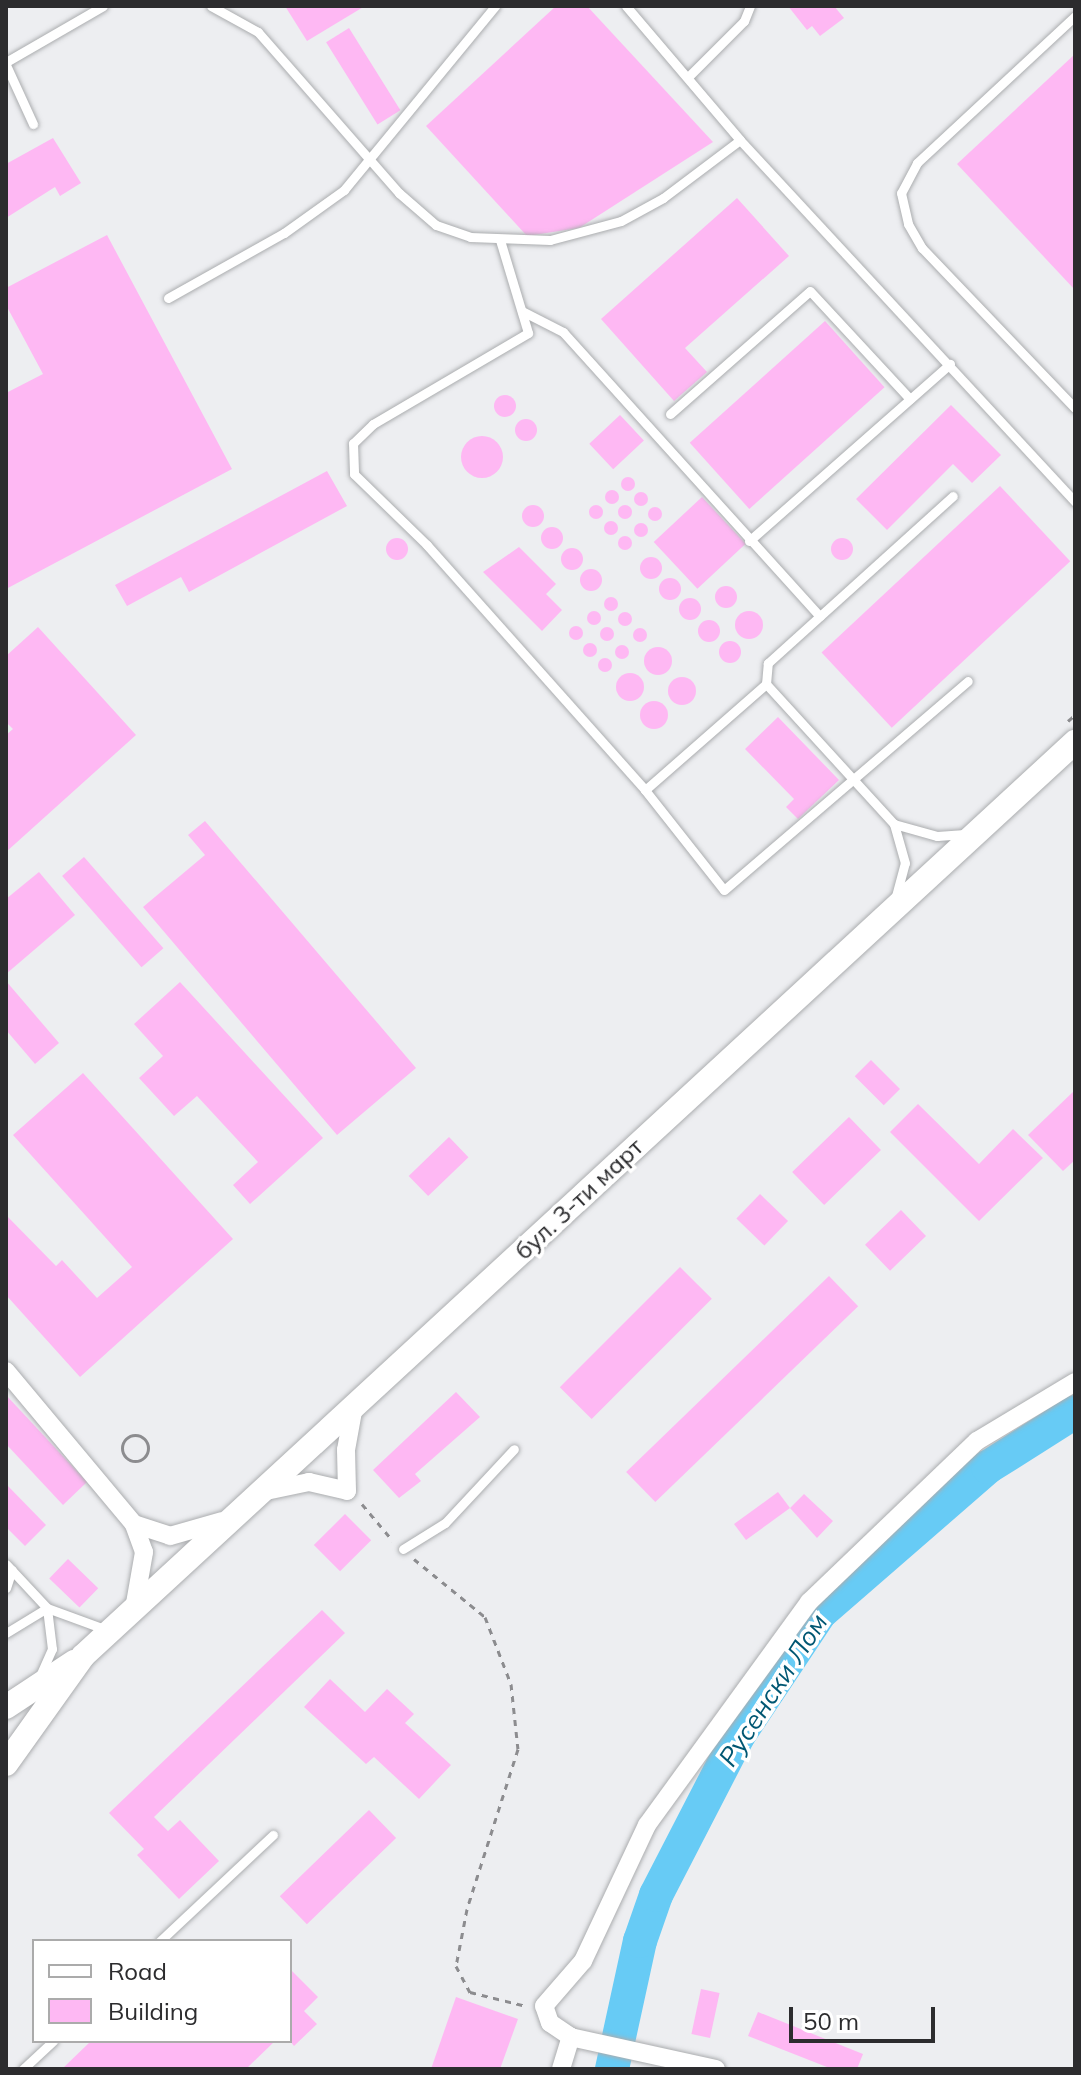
<!DOCTYPE html>
<meta charset="utf-8">
<style>
body{margin:0}
#map{position:relative;width:1081px;height:2075px;overflow:hidden;background:#edeef1;font-family:Mulish,sans-serif}
div>[style]{position:absolute}
[style*='--x']{left:calc(var(--x)*1px);top:calc(var(--y)*1px);width:calc(var(--w)*1px);rotate:calc(var(--a)*1deg)}
.river>*{height:34px;margin:-17px;padding:0 17px;transform-origin:17px;border-radius:17px;background:#67cbf5}
.building>*{inset:0;background:#feb8f3;transform-origin:0 0}
.round{border-radius:50%}
.path>*{height:3px;margin-top:-1.5px;transform-origin:0;background:repeating-linear-gradient(90deg,#8c8c8f 0 6px,transparent 0 12px)}
.path>.ring{margin:-1.5px;padding:0;box-sizing:content-box;background:none;border:3px solid #8c8c8f;border-radius:50%}
.roads{filter:drop-shadow(0 0 2px #abadaf) drop-shadow(0 0 2px #abadaf)}
.lane>*{height:9px;margin:-4.5px;padding:0 4.5px;transform-origin:4.5px;border-radius:4.5px;background:#fff}
.street>*{height:18px;margin:-9px;padding:0 9px;transform-origin:9px;border-radius:9px;background:#fff}
.secondary>*{height:24px;margin:-12px;padding:0 12px;transform-origin:12px;border-radius:12px;background:#fff}
span{translate:-50% -50%;white-space:nowrap;text-align:center;line-height:1.15;-webkit-text-stroke:7px #fff;paint-order:stroke}
.street-label{font-size:24px;color:#2c2c2e}
.water-label{font-size:26px;color:#005773;font-style:italic}
.frame{position:absolute;inset:0;border:8px solid #2c2c2e;pointer-events:none}
.legend{position:absolute;left:32px;top:1939px;width:260px;height:104px;box-sizing:border-box;background:#fff;border:2px solid #ababab;margin:0;padding:10px 14px;list-style:none;font-size:24px;color:#2c2c2e}
.legend li{display:flex;align-items:center;gap:16px;height:40px}
.legend b{width:40px;border:2px solid #ababab}
.scale{position:absolute;left:789px;top:2007px;width:146px;height:36px;box-sizing:border-box;border:4px solid #2c2c2e;border-top:0;padding-left:10px;font-size:24px;line-height:28px;white-space:nowrap;color:#2c2c2e;-webkit-text-stroke:6px #fff;paint-order:stroke}
</style>
<div id="map">
<div class="river">
<div style="--x:612;--y:2069;--w:131;--a:-77.7"></div>
<div style="--x:640;--y:1941;--w:49;--a:-70.8"></div>
<div style="--x:656;--y:1895;--w:179;--a:-62.7"></div>
<div style="--x:738;--y:1736;--w:148;--a:-56.3"></div>
<div style="--x:820;--y:1613;--w:223;--a:-41"></div>
<div style="--x:988;--y:1467;--w:103;--a:-32.3"></div>
</div>
<div class="building">
<div style="clip-path:polygon(285px 6px,365px 6px,307px 41px)"></div>
<div style="clip-path:polygon(556px 6px,587px 6px,713px 142px,579px 228px,527px 236px,426px 126px)"></div>
<div style="clip-path:polygon(788px 6px,834px 6px,844px 18px,820px 36px,812px 26px,807px 30px)"></div>
<div style="left:349px;top:28px;width:97px;height:27px;rotate:58deg"></div>
<div style="clip-path:polygon(1075px 54px,1075px 290px,957px 164px)"></div>
<div style="clip-path:polygon(53px 138px,81px 183px,60px 196px,55px 187px,6px 218px,6px 164px)"></div>
<div style="clip-path:polygon(737px 198px,789px 256px,685px 348px,707px 372px,674px 401px,601px 319px)"></div>
<div style="clip-path:polygon(107px 235px,232px 469px,6px 589px,6px 393px,43px 374px,6px 305px,6px 288px)"></div>
<div style="left:825px;top:321px;width:89px;height:182px;rotate:48deg"></div>
<div class="round" style="left:494px;top:395px;width:22px;height:22px"></div>
<div style="clip-path:polygon(951px 405px,1001px 455px,972px 483px,953px 464px,887px 530px,856px 499px)"></div>
<div style="left:620px;top:415px;width:35px;height:42px;rotate:47deg"></div>
<div class="round" style="left:515px;top:419px;width:22px;height:22px"></div>
<div class="round" style="left:461px;top:436px;width:42px;height:42px"></div>
<div style="clip-path:polygon(327px 471px,347px 506px,189px 592px,181px 577px,127px 606px,115px 585px)"></div>
<div class="round" style="left:621px;top:477px;width:14px;height:14px"></div>
<div style="left:1000px;top:486px;width:103px;height:244px;rotate:47deg"></div>
<div class="round" style="left:605px;top:490px;width:14px;height:14px"></div>
<div class="round" style="left:634px;top:492px;width:14px;height:14px"></div>
<div style="left:702px;top:497px;width:64px;height:66px;rotate:47deg"></div>
<div class="round" style="left:618px;top:505px;width:14px;height:14px"></div>
<div class="round" style="left:589px;top:505px;width:14px;height:14px"></div>
<div class="round" style="left:522px;top:505px;width:22px;height:22px"></div>
<div class="round" style="left:648px;top:507px;width:14px;height:14px"></div>
<div class="round" style="left:604px;top:521px;width:14px;height:14px"></div>
<div class="round" style="left:634px;top:523px;width:14px;height:14px"></div>
<div class="round" style="left:541px;top:527px;width:22px;height:22px"></div>
<div class="round" style="left:618px;top:536px;width:14px;height:14px"></div>
<div class="round" style="left:386px;top:538px;width:22px;height:22px"></div>
<div class="round" style="left:831px;top:538px;width:22px;height:22px"></div>
<div style="clip-path:polygon(519px 547px,556px 584px,546px 594px,562px 610px,542px 631px,483px 572px)"></div>
<div class="round" style="left:561px;top:548px;width:22px;height:22px"></div>
<div class="round" style="left:640px;top:557px;width:22px;height:22px"></div>
<div class="round" style="left:580px;top:569px;width:22px;height:22px"></div>
<div class="round" style="left:659px;top:578px;width:22px;height:22px"></div>
<div class="round" style="left:715px;top:586px;width:22px;height:22px"></div>
<div class="round" style="left:604px;top:597px;width:14px;height:14px"></div>
<div class="round" style="left:679px;top:598px;width:22px;height:22px"></div>
<div class="round" style="left:735px;top:611px;width:28px;height:28px"></div>
<div class="round" style="left:587px;top:611px;width:14px;height:14px"></div>
<div class="round" style="left:618px;top:612px;width:14px;height:14px"></div>
<div class="round" style="left:698px;top:620px;width:22px;height:22px"></div>
<div class="round" style="left:569px;top:626px;width:14px;height:14px"></div>
<div class="round" style="left:600px;top:627px;width:14px;height:14px"></div>
<div style="clip-path:polygon(38px 627px,136px 735px,6px 852px,6px 735px,13px 729px,6px 722px,6px 656px)"></div>
<div class="round" style="left:633px;top:628px;width:14px;height:14px"></div>
<div class="round" style="left:719px;top:641px;width:22px;height:22px"></div>
<div class="round" style="left:583px;top:643px;width:14px;height:14px"></div>
<div class="round" style="left:615px;top:645px;width:14px;height:14px"></div>
<div class="round" style="left:644px;top:647px;width:28px;height:28px"></div>
<div class="round" style="left:598px;top:658px;width:14px;height:14px"></div>
<div class="round" style="left:616px;top:673px;width:28px;height:28px"></div>
<div class="round" style="left:668px;top:677px;width:28px;height:28px"></div>
<div class="round" style="left:640px;top:701px;width:28px;height:28px"></div>
<div style="clip-path:polygon(778px 717px,839px 780px,798px 819px,786px 807px,794px 799px,745px 749px)"></div>
<div style="clip-path:polygon(205px 821px,416px 1068px,337px 1135px,143px 907px,205px 855px,188px 835px)"></div>
<div style="left:84px;top:857px;width:121px;height:29px;rotate:49deg"></div>
<div style="clip-path:polygon(39px 872px,75px 915px,6px 974px,6px 899px)"></div>
<div style="clip-path:polygon(6px 981px,59px 1043px,35px 1064px,6px 1030px)"></div>
<div style="clip-path:polygon(180px 982px,323px 1138px,250px 1204px,233px 1185px,258px 1162px,197px 1096px,174px 1116px,139px 1078px,163px 1056px,134px 1024px)"></div>
<div style="left:871px;top:1060px;width:41px;height:23px;rotate:45deg"></div>
<div style="clip-path:polygon(83px 1073px,233px 1239px,80px 1377px,6px 1295px,6px 1215px,56px 1266px,62px 1260px,97px 1298px,132px 1267px,13px 1135px)"></div>
<div style="clip-path:polygon(1075px 1090px,1075px 1160px,1063px 1171px,1028px 1135px)"></div>
<div style="clip-path:polygon(918px 1104px,979px 1164px,1013px 1129px,1043px 1158px,979px 1221px,890px 1132px)"></div>
<div style="left:849px;top:1117px;width:46px;height:79px;rotate:46deg"></div>
<div style="left:449px;top:1137px;width:28px;height:56px;rotate:46deg"></div>
<div style="left:760px;top:1194px;width:39px;height:34px;rotate:44deg"></div>
<div style="left:901px;top:1210px;width:36px;height:50px;rotate:46deg"></div>
<div style="left:680px;top:1267px;width:45px;height:170px;rotate:45deg"></div>
<div style="left:829px;top:1276px;width:42px;height:282px;rotate:46deg"></div>
<div style="clip-path:polygon(456px 1392px,480px 1417px,415px 1474px,421px 1481px,399px 1498px,373px 1470px)"></div>
<div style="clip-path:polygon(6px 1395px,87px 1482px,63px 1505px,6px 1444px)"></div>
<div style="clip-path:polygon(6px 1484px,46px 1525px,25px 1546px,6px 1527px)"></div>
<div style="clip-path:polygon(778px 1492px,790px 1508px,804px 1494px,833px 1521px,817px 1538px,790px 1508px,746px 1540px,734px 1524px)"></div>
<div style="left:345px;top:1514px;width:37px;height:44px;rotate:45deg"></div>
<div style="left:68px;top:1559px;width:42px;height:27px;rotate:44deg"></div>
<div style="clip-path:polygon(322px 1610px,345px 1633px,154px 1817px,168px 1831px,180px 1820px,219px 1861px,179px 1899px,137px 1855px,144px 1849px,109px 1813px)"></div>
<div style="clip-path:polygon(330px 1679px,365px 1712px,387px 1689px,414px 1714px,405px 1723px,451px 1765px,419px 1799px,374px 1757px,366px 1764px,304px 1707px)"></div>
<div style="left:369px;top:1810px;width:39px;height:124px;rotate:46deg"></div>
<div style="clip-path:polygon(290px 1969px,318px 1997px,304px 2011px,317px 2024px,294px 2046px,290px 2041px)"></div>
<div style="left:701px;top:1989px;width:19px;height:46px;rotate:12deg"></div>
<div style="clip-path:polygon(456px 1997px,518px 2019px,500px 2069px,431px 2069px)"></div>
<div style="clip-path:polygon(758px 2012px,863px 2054px,857px 2069px,832px 2069px,748px 2036px)"></div>
<div style="clip-path:polygon(91px 2041px,275px 2041px,246px 2069px,62px 2069px)"></div>
</div>
<div class="path">
<div style="--x:1068;--y:721;--w:9;--a:-41"></div>
<div class="ring" style="left:122px;top:1435px;width:23px;height:23px"></div>
<div style="--x:362;--y:1504;--w:48;--a:50"></div>
<div style="--x:414;--y:1559;--w:92;--a:39.2"></div>
<div style="--x:485;--y:1617;--w:72;--a:68.8"></div>
<div style="--x:511;--y:1684;--w:65;--a:83.9"></div>
<div style="--x:518;--y:1749;--w:168;--a:107.7"></div>
<div style="--x:467;--y:1909;--w:58;--a:100.9"></div>
<div style="--x:456;--y:1966;--w:30;--a:62"></div>
<div style="--x:470;--y:1992;--w:58;--a:14"></div>
</div>
<div class="roads">
<div class="lane">
<div style="--x:211;--y:6;--w:54;--a:29"></div>
<div style="--x:258;--y:32;--w:214;--a:48.8"></div>
<div style="--x:399;--y:193;--w:49;--a:40.9"></div>
<div style="--x:436;--y:225;--w:36;--a:19"></div>
<div style="--x:470;--y:237;--w:80;--a:2.1"></div>
<div style="--x:550;--y:240;--w:73;--a:-15"></div>
<div style="--x:621;--y:221;--w:48;--a:-28.7"></div>
<div style="--x:663;--y:198;--w:96;--a:-37"></div>
<div style="--x:626;--y:6;--w:176;--a:49.6"></div>
<div style="--x:740;--y:140;--w:493;--a:47.2"></div>
<div style="--x:1075;--y:16;--w:216;--a:137.1"></div>
<div style="--x:917;--y:163;--w:34;--a:118"></div>
<div style="--x:901;--y:193;--w:32;--a:77"></div>
<div style="--x:908;--y:224;--w:28;--a:60"></div>
<div style="--x:922;--y:248;--w:221;--a:46.3"></div>
<div style="--x:6;--y:62;--w:112;--a:-30"></div>
<div style="--x:6;--y:65;--w:65;--a:65.4"></div>
<div style="--x:689;--y:76;--w:78;--a:-45"></div>
<div style="--x:744;--y:21;--w:16;--a:-68"></div>
<div style="--x:500;--y:240;--w:97;--a:73.2"></div>
<div style="--x:528;--y:333;--w:180;--a:149.6"></div>
<div style="--x:373;--y:424;--w:28;--a:136"></div>
<div style="--x:353;--y:443;--w:31;--a:88"></div>
<div style="--x:354;--y:474;--w:102;--a:44.2"></div>
<div style="--x:427;--y:545;--w:328;--a:48.3"></div>
<div style="--x:168;--y:298;--w:133;--a:-29.3"></div>
<div style="--x:284;--y:233;--w:74;--a:-35.6"></div>
<div style="--x:344;--y:190;--w:238;--a:-50.6"></div>
<div style="--x:522;--y:311;--w:46;--a:27.1"></div>
<div style="--x:563;--y:332;--w:383;--a:47.9"></div>
<div style="--x:670;--y:414;--w:186;--a:-41.3"></div>
<div style="--x:810;--y:291;--w:147;--a:47.2"></div>
<div style="--x:749;--y:541;--w:268;--a:-41.4"></div>
<div style="--x:766;--y:684;--w:161;--a:138.8"></div>
<div style="--x:645;--y:790;--w:127;--a:51.7"></div>
<div style="--x:724;--y:890;--w:321;--a:-40.6"></div>
<div style="--x:894;--y:824;--w:190;--a:-132.4"></div>
<div style="--x:766;--y:684;--w:21;--a:-85"></div>
<div style="--x:768;--y:663;--w:249;--a:-42.1"></div>
<div style="--x:896;--y:896;--w:34;--a:-75"></div>
<div style="--x:905;--y:863;--w:41;--a:-105.8"></div>
<div style="--x:894;--y:824;--w:45;--a:15.6"></div>
<div style="--x:937;--y:836;--w:28;--a:-4"></div>
<div style="--x:403;--y:1549;--w:49;--a:-31.8"></div>
<div style="--x:445;--y:1523;--w:101;--a:-47"></div>
<div style="--x:6;--y:1564;--w:60;--a:47"></div>
<div style="--x:47;--y:1608;--w:64;--a:20.1"></div>
<div style="--x:6;--y:1588;--w:19;--a:-72"></div>
<div style="--x:6;--y:1633;--w:48;--a:-31.4"></div>
<div style="--x:39;--y:1678;--w:32;--a:-66"></div>
<div style="--x:52;--y:1649;--w:41;--a:-97"></div>
<div style="--x:160;--y:1941;--w:155;--a:-43.2"></div>
<div style="--x:23;--y:2069;--w:41;--a:-43"></div>
</div>
<div class="street">
<div style="--x:6;--y:1371;--w:199;--a:50.1"></div>
<div style="--x:266;--y:1491;--w:44;--a:-11.8"></div>
<div style="--x:309;--y:1482;--w:39;--a:13"></div>
<div style="--x:347;--y:1491;--w:41;--a:-91.4"></div>
<div style="--x:346;--y:1450;--w:45;--a:-79.7"></div>
<div style="--x:134;--y:1609;--w:58;--a:-80"></div>
<div style="--x:144;--y:1552;--w:30;--a:-110"></div>
<div style="--x:134;--y:1524;--w:38;--a:18"></div>
<div style="--x:170;--y:1536;--w:54;--a:-16.1"></div>
<div style="--x:561;--y:2069;--w:34;--a:-73"></div>
<div style="--x:716;--y:2069;--w:148;--a:-167.6"></div>
<div style="--x:571;--y:2037;--w:25;--a:-146"></div>
<div style="--x:550;--y:2023;--w:18;--a:-109"></div>
<div style="--x:544;--y:2006;--w:60;--a:-49.1"></div>
<div style="--x:583;--y:1961;--w:150;--a:-64.8"></div>
<div style="--x:647;--y:1825;--w:276;--a:-54"></div>
<div style="--x:809;--y:1602;--w:233;--a:-43.8"></div>
<div style="--x:977;--y:1441;--w:114;--a:-31"></div>
</div>
<div class="secondary">
<div style="--x:6;--y:1707;--w:82;--a:-33.5"></div>
<div style="--x:6;--y:1764;--w:133;--a:-54.5"></div>
<div style="--x:83;--y:1656;--w:1349;--a:-42.66"></div>
</div>
</div>
<div class="street-label">
<span style="left:579px;top:1199px;rotate:-43deg">бул. 3-ти март</span>
</div>
<div class="water-label">
<span style="left:773px;top:1690px;rotate:-57deg">Русенски Лом</span>
</div>
<div class="frame"></div>
<ul class="legend">
<li><b style="height:10px;background:#fff"></b>Road</li>
<li><b style="height:22px;background:#feb8f3"></b>Building</li>
</ul>
<div class="scale">50 m</div>
</div>
